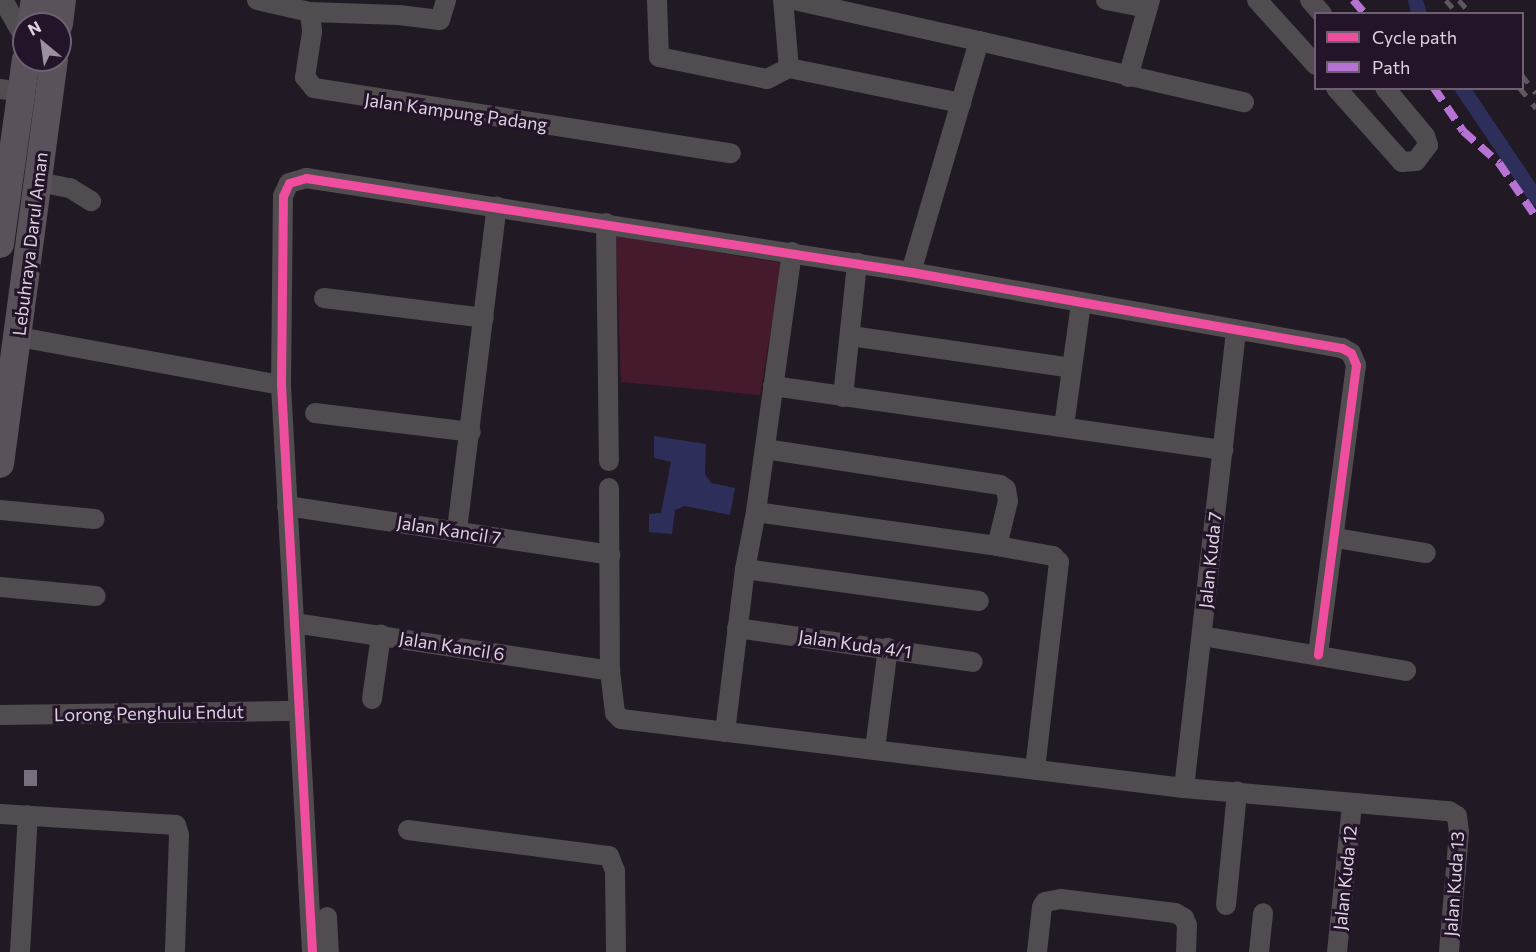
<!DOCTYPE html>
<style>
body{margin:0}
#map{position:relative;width:1536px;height:952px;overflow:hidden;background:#211924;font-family:Commissioner,sans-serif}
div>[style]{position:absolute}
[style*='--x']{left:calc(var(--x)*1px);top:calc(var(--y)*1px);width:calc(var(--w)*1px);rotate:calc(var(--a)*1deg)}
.green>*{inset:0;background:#461a2d}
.water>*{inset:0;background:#2e2e5b}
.canal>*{height:15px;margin:-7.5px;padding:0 7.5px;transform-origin:7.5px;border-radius:7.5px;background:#2e2e5b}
.building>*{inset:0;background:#766f7e;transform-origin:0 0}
.minor>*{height:20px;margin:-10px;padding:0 10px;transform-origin:10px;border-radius:10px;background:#514c50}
.highway>*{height:28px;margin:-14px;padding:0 14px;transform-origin:14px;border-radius:14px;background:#59525a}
.rail>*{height:4.5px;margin-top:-2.25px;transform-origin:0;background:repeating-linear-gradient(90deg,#5d585d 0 10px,transparent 0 20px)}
.quiet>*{height:8px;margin-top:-4px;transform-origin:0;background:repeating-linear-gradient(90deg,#b673d3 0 15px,transparent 0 23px)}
.cycleway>*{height:9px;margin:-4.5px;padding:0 4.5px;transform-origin:4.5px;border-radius:4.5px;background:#ef4d9e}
span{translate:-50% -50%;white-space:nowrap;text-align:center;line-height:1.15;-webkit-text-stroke:6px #241429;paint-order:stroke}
.street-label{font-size:18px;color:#ddd2e0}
.legend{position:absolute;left:1314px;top:12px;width:210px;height:78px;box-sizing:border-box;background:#241429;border:2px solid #6e6072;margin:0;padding:8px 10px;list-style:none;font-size:18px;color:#ddd2e0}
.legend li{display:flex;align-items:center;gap:12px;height:30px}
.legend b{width:30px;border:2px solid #6e6072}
.north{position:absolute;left:12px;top:12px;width:60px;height:60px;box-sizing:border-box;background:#241429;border:2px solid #6e6072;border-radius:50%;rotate:331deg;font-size:16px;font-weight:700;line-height:24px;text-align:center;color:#ddd2e0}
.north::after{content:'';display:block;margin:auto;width:21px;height:27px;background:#9b919e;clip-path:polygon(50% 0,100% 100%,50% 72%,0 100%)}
</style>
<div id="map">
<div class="green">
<div style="clip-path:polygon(616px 236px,782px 263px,760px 395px,621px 382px)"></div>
</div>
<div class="water">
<div style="clip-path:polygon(654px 436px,706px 444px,705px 474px,711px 483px,735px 488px,730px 515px,685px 506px,675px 510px,672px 534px,649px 532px,649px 514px,661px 513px,671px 462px,654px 458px)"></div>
</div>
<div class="canal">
<div style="--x:1415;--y:0;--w:15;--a:74"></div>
<div style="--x:1462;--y:88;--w:133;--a:56.1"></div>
</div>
<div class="building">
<div style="left:24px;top:770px;width:13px;height:16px"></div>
</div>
<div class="minor">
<div style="--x:3;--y:0;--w:43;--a:60.4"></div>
<div style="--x:257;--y:0;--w:54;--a:12.8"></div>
<div style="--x:310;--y:12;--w:20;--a:84"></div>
<div style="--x:312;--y:32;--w:46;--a:98.8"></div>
<div style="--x:305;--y:77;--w:14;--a:51"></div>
<div style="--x:314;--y:88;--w:422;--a:8.9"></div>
<div style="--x:657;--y:0;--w:57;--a:88"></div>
<div style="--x:659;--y:57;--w:110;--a:11.5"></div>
<div style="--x:767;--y:79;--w:25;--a:-27"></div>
<div style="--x:789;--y:68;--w:68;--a:-95"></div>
<div style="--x:794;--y:0;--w:189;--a:12.5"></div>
<div style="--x:979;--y:41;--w:241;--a:106.4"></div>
<div style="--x:1106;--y:0;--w:42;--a:11"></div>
<div style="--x:1257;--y:0;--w:88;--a:47.8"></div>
<div style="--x:1310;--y:0;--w:18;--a:49"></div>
<div style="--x:310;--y:12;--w:89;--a:1.9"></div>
<div style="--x:399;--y:15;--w:41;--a:7"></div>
<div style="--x:440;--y:20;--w:21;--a:-73"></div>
<div style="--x:979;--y:41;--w:272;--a:13"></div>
<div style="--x:789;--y:68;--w:176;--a:11.5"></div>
<div style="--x:1128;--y:77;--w:80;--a:-74.1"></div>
<div style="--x:1336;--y:88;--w:99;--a:48.3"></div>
<div style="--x:1402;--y:162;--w:14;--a:-4"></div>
<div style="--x:1416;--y:161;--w:20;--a:-53"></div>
<div style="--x:1428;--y:145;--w:9;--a:-108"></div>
<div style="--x:1425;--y:136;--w:62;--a:-129.8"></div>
<div style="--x:0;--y:89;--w:22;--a:8"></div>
<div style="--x:38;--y:182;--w:33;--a:11"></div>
<div style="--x:70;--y:188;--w:25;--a:32"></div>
<div style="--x:606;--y:223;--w:238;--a:89.3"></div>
<div style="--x:792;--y:252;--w:262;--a:97.9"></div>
<div style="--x:756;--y:512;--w:243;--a:8"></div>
<div style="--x:997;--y:546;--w:57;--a:10.1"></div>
<div style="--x:1053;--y:556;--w:8;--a:45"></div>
<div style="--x:1059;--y:562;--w:209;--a:96.6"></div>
<div style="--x:324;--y:298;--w:161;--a:7.1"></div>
<div style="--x:851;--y:336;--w:223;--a:8.2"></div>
<div style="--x:19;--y:337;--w:266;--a:10.4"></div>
<div style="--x:773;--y:386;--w:455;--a:8.1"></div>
<div style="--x:843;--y:397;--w:135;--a:-84"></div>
<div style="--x:315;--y:413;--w:157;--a:6.9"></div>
<div style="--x:1064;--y:426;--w:124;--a:-82.1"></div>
<div style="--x:765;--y:449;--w:238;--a:8.7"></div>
<div style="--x:1000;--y:485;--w:7;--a:34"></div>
<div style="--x:1006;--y:489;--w:12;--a:81"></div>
<div style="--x:1008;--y:501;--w:46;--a:103.7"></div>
<div style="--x:609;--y:488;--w:183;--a:89.7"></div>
<div style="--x:610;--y:671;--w:42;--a:83.2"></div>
<div style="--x:615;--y:713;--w:8;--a:45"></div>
<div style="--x:621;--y:719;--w:567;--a:6.99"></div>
<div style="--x:1184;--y:788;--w:266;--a:5"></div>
<div style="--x:1449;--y:811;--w:9;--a:32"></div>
<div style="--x:1457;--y:816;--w:16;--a:83"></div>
<div style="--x:1459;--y:832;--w:120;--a:94.8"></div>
<div style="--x:287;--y:506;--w:327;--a:8.6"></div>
<div style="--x:0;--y:510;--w:95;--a:5.4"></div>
<div style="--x:457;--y:530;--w:326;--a:-83"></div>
<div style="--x:1336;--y:538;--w:91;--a:9.5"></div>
<div style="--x:745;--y:569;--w:236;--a:7.8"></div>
<div style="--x:0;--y:587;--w:96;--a:5.4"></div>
<div style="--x:294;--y:623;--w:320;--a:8.6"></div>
<div style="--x:737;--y:628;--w:238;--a:8.2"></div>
<div style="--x:1202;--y:636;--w:207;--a:9.7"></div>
<div style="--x:372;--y:699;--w:65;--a:-82"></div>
<div style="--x:0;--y:715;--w:299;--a:-0.8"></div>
<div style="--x:725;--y:732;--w:164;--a:-83"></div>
<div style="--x:745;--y:569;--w:58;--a:-79.1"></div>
<div style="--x:875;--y:749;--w:102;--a:-82.7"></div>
<div style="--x:1184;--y:788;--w:459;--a:-83.5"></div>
<div style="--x:0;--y:814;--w:176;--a:3.6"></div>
<div style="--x:176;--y:825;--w:10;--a:73"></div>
<div style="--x:179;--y:835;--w:117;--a:92"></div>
<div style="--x:408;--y:830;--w:203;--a:7.4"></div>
<div style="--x:609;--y:856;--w:16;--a:68"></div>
<div style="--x:615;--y:871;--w:81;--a:89.3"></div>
<div style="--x:1226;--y:905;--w:114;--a:-84.4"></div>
<div style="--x:327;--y:917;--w:35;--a:87"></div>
<div style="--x:20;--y:952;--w:137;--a:-86.7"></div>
<div style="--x:312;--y:952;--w:568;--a:-93.13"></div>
<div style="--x:281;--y:385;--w:189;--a:-89.4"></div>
<div style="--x:283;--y:196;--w:14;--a:-65"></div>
<div style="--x:289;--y:183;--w:18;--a:-16"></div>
<div style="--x:306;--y:178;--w:612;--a:8.83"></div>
<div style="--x:911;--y:272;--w:438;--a:10"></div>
<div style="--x:1342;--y:348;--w:10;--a:29"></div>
<div style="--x:1351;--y:353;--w:13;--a:67"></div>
<div style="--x:1356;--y:365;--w:292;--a:97.5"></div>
<div style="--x:1037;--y:952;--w:45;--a:-83.7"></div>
<div style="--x:1042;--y:907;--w:6;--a:-59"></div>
<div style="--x:1045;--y:902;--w:16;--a:-11"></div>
<div style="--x:1061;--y:899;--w:115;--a:7"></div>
<div style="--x:1175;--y:913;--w:10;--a:29"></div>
<div style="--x:1184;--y:918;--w:8;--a:67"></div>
<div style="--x:1187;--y:925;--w:27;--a:92"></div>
<div style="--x:1259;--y:952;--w:39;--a:-84"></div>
<div style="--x:1337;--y:952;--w:149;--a:-84.2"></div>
</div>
<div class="highway">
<div style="--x:31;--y:24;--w:24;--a:-81"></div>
<div style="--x:59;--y:24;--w:24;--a:-83"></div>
<div style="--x:0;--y:244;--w:186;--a:-82"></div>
<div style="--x:0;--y:464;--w:408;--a:-82.4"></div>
</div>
<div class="rail">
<div style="--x:1446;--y:0;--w:18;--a:49"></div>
<div style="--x:1459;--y:0;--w:18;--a:49"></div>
<div style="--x:1522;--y:75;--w:23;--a:52"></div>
<div style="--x:1520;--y:88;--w:26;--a:51"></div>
</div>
<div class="quiet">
<div style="--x:1353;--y:0;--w:18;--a:49"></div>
<div style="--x:1434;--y:88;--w:52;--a:56"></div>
<div style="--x:1463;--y:131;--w:48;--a:41.6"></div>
<div style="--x:1499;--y:163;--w:65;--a:55.6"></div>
</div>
<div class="cycleway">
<div style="--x:312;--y:952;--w:568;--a:-93.13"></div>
<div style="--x:281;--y:385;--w:189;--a:-89.4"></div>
<div style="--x:283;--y:196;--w:14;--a:-65"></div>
<div style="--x:289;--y:183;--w:18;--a:-16"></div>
<div style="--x:306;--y:178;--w:612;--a:8.83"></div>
<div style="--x:911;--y:272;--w:438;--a:10"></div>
<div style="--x:1342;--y:348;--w:10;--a:29"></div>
<div style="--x:1351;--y:353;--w:13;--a:67"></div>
<div style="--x:1356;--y:365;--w:292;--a:97.5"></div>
</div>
<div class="street-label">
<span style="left:456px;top:112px;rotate:8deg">Jalan Kampung Padang</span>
<span style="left:30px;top:244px;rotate:-83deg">Lebuhraya Darul Aman</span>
<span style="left:449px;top:530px;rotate:9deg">Jalan Kancil 7</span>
<span style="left:1210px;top:560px;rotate:-84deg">Jalan Kuda 7</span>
<span style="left:855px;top:644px;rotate:8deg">Jalan Kuda 4/1</span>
<span style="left:452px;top:646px;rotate:9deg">Jalan Kancil 6</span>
<span style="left:149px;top:713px;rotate:-1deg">Lorong Penghulu Endut</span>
<span style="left:1345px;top:878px;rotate:-84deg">Jalan Kuda 12</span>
<span style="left:1454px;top:884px;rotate:-86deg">Jalan Kuda 13</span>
</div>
<ul class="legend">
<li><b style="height:8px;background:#ef4d9e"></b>Cycle path</li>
<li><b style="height:8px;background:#b673d3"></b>Path</li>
</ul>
<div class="north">N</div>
</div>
